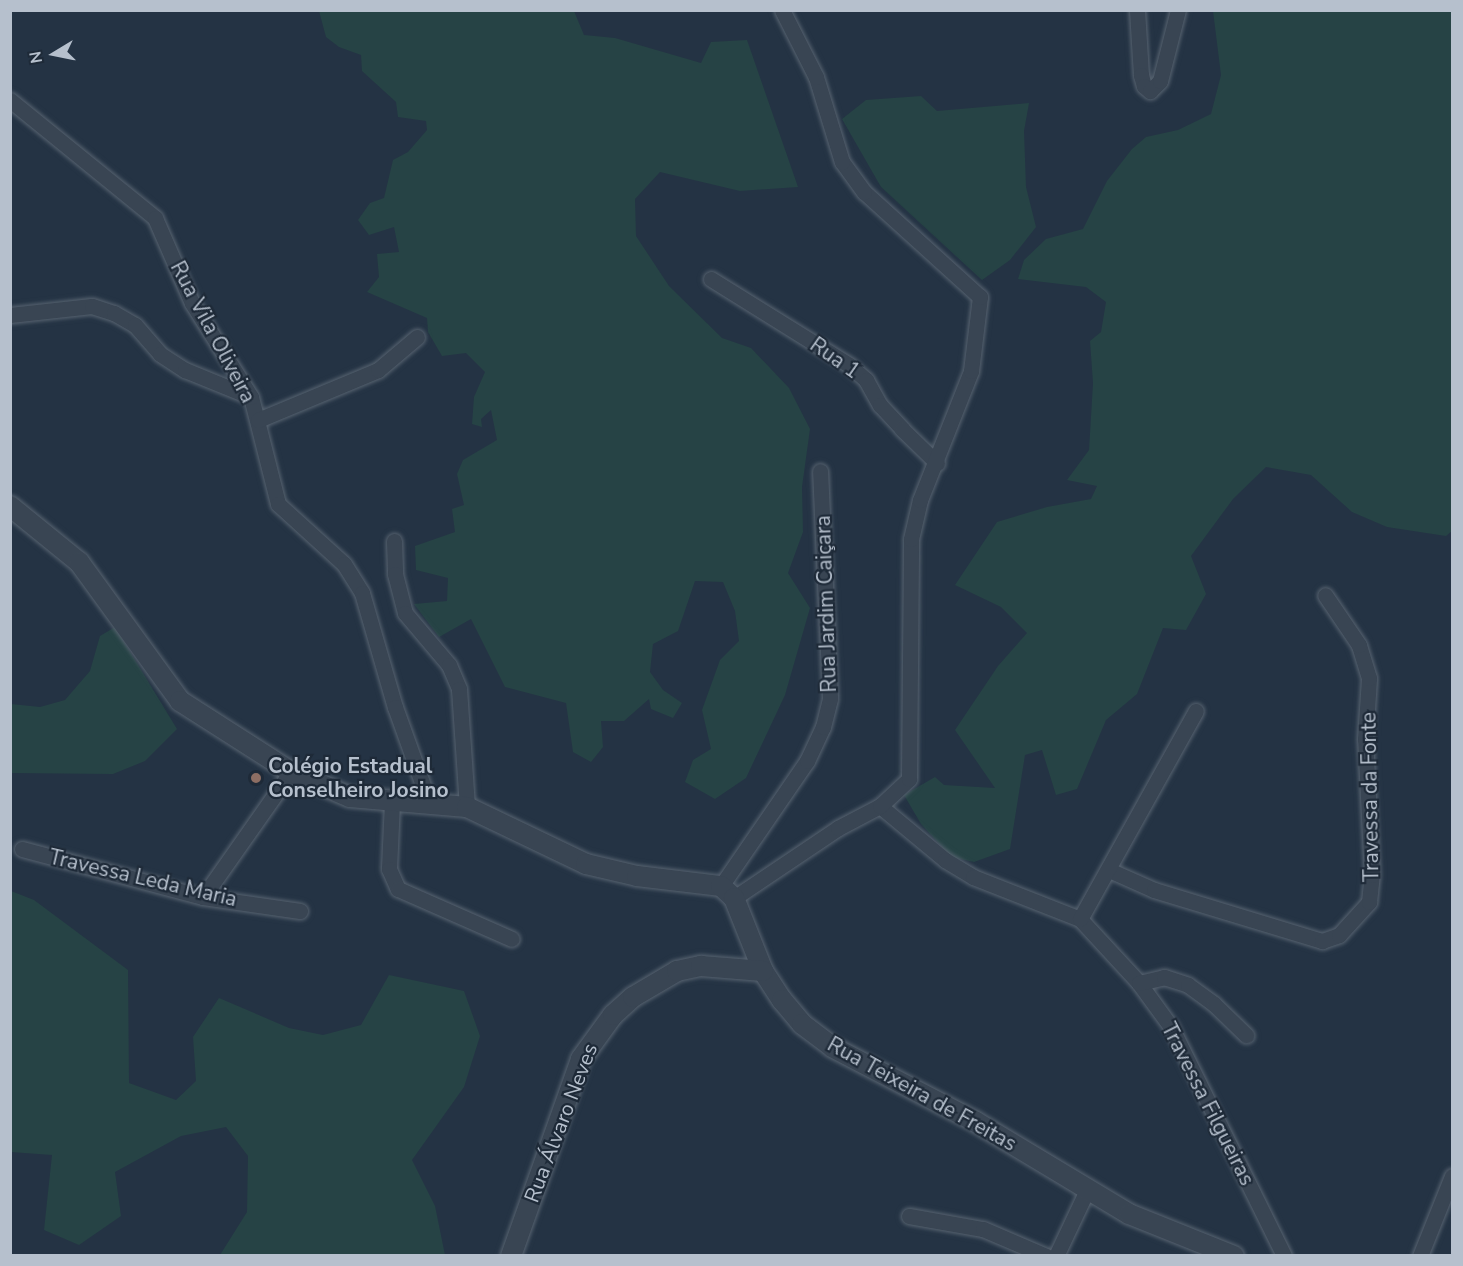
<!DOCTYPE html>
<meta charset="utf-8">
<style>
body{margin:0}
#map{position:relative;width:1463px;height:1266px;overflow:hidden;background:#243344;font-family:"Nunito Sans",sans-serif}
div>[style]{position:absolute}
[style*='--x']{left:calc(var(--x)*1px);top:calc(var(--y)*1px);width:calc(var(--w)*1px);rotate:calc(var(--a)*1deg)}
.green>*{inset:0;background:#264345}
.roads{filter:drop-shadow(0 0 2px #576370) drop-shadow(0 0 2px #576370)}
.minor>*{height:15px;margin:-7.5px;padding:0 7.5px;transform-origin:7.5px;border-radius:7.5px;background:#394553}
.tertiary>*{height:20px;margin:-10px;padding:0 10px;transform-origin:10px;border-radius:10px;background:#394553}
.dots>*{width:16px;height:16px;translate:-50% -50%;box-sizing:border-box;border:3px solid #1e2a38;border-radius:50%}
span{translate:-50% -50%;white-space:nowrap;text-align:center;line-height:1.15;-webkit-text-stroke:4.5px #1e2a38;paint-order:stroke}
.street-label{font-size:21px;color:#b6c0cd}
.poi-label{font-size:21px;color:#b6c0cd;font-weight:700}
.left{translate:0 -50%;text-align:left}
.frame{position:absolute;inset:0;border:12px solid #b6c0cd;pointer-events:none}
.north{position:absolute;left:24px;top:24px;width:60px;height:60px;-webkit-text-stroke:4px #1e2a38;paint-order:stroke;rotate:260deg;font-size:16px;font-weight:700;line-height:24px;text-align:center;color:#b6c0cd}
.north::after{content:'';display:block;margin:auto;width:21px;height:27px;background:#b6c0cd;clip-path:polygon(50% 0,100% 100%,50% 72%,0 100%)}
</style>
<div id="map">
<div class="green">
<div style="clip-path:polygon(319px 11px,574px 11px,584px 35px,615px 38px,701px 63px,711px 42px,747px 40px,798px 187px,740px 191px,660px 172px,635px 199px,636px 236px,669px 286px,722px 338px,751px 348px,789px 388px,810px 429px,802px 487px,803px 532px,788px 573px,810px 608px,785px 695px,746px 778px,715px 799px,685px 782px,693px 760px,711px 749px,702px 710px,720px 660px,739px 641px,735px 611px,723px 582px,695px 581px,678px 631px,653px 644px,650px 672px,663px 690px,682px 703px,673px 718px,651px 709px,649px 699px,624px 721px,601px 721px,603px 747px,591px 762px,573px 752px,566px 703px,505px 687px,471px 619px,439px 637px,414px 604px,447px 601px,448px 578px,416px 570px,415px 546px,455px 532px,452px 509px,464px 505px,457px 474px,463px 460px,497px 440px,491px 410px,481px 419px,482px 427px,472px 424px,474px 397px,485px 372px,466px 353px,442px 356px,428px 332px,427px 318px,367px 292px,379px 277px,377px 254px,399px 252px,394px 227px,369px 235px,358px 220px,370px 203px,384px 198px,393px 160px,408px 152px,427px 130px,426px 121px,398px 117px,396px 102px,362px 71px,361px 55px,339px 47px,326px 37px)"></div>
<div style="clip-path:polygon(1213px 11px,1452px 11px,1452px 531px,1446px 536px,1387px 527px,1352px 512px,1311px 475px,1266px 467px,1233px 499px,1191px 556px,1206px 594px,1186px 630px,1163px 628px,1137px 694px,1106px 720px,1077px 789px,1056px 795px,1042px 750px,1025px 755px,1010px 849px,974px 862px,951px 857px,921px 824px,904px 795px,935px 777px,944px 785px,995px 788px,955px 730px,998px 666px,1027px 633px,1001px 607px,955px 585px,997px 522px,1047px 507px,1091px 499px,1097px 486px,1067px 480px,1089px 450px,1093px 383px,1090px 341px,1101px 332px,1106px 302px,1086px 287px,1018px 279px,1024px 260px,1046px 239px,1083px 229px,1107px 181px,1132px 149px,1146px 137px,1178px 130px,1211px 114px,1221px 75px)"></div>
<div style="clip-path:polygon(921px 96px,937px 111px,1029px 103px,1024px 131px,1026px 187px,1036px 227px,1010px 260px,982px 280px,881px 187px,842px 119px,866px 100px)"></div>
<div style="clip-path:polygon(115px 627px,177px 729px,145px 761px,113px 774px,11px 773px,11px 704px,40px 707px,65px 700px,90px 671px,100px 636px)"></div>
<div style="clip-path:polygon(11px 891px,34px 900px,128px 970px,129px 1083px,176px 1100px,196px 1081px,193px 1037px,219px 998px,289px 1028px,323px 1035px,361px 1025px,389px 975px,464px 991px,480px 1036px,464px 1087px,412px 1160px,435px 1206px,445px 1255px,220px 1255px,247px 1212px,248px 1156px,226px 1127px,181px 1136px,115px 1172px,121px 1216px,79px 1245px,44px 1230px,52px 1155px,11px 1152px)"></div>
</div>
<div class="roads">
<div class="minor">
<div style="--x:1137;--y:10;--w:65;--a:86.5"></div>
<div style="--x:1141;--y:75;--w:11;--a:75"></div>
<div style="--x:1144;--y:86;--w:8;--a:40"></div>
<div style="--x:1150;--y:91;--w:14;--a:-45"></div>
<div style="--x:1160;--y:81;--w:73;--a:-75.8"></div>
<div style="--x:10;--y:100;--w:187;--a:39.1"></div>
<div style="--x:155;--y:218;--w:93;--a:66.5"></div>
<div style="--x:192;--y:303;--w:111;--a:57.9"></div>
<div style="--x:251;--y:397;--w:110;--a:75.8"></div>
<div style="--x:278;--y:504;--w:89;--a:42.3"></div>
<div style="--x:344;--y:564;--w:34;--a:58"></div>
<div style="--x:362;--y:593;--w:119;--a:73.9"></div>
<div style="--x:395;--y:707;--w:104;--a:70.3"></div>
<div style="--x:711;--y:279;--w:163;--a:31.9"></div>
<div style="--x:849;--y:365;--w:23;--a:41"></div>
<div style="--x:866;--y:380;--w:29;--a:61"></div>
<div style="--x:880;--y:405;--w:33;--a:47"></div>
<div style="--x:902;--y:429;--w:49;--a:44.2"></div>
<div style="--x:10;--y:315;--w:82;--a:-6.3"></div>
<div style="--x:92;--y:306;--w:23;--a:18"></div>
<div style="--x:114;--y:313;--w:24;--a:30"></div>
<div style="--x:135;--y:325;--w:38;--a:49"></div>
<div style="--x:160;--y:354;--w:30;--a:33"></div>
<div style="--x:185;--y:370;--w:71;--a:22.2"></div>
<div style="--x:258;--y:420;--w:130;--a:-22.6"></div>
<div style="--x:378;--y:370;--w:51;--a:-40.2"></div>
<div style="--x:394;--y:541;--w:33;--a:88"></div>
<div style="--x:395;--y:574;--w:40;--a:75.6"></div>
<div style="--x:405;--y:613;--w:68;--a:49.8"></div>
<div style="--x:449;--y:665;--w:26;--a:67"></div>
<div style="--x:459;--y:689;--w:118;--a:86.1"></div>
<div style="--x:392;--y:802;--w:67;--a:92.6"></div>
<div style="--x:389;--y:869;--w:22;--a:66"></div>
<div style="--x:398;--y:889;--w:124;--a:23.7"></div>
<div style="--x:880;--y:806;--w:85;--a:39.7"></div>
<div style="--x:945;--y:860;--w:33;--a:31"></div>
<div style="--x:973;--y:877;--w:115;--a:21.4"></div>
<div style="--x:1080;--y:919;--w:87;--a:47.3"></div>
<div style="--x:1139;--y:983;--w:54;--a:54"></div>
<div style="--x:1171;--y:1027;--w:255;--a:63.7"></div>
<div style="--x:22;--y:849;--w:187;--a:14.9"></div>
<div style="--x:203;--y:897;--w:98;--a:8.2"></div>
<div style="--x:1109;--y:870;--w:49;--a:24"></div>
<div style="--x:1154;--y:890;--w:176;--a:16.9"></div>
<div style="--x:1322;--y:941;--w:18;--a:-19"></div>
<div style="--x:1339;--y:935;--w:45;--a:-47.7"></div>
<div style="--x:1369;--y:902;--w:27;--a:-84"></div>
<div style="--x:1372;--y:875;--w:136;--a:-92.9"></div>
<div style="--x:1365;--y:739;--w:61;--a:-86.2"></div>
<div style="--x:1369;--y:678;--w:34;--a:-107"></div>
<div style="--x:1359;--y:645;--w:60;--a:-124.2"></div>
<div style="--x:721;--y:886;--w:152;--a:-55.5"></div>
<div style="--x:807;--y:761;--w:38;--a:-65"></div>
<div style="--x:823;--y:727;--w:30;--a:-76"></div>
<div style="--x:830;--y:698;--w:227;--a:-92.5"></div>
<div style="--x:203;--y:897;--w:153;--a:-54.9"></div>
<div style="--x:734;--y:898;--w:125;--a:-33.9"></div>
<div style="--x:838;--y:828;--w:47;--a:-27.6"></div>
<div style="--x:880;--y:806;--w:40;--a:-43"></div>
<div style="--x:909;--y:779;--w:240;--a:-89.5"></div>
<div style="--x:911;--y:539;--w:40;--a:-77"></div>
<div style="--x:920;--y:500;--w:139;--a:-68.4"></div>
<div style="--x:971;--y:371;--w:75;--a:-83.1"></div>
<div style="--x:980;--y:297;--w:156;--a:-137.8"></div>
<div style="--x:864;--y:192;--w:37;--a:-126"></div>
<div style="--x:842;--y:162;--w:89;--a:-107"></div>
<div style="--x:816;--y:77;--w:75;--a:-116.9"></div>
<div style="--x:1080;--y:919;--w:238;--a:-60.9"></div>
<div style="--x:1139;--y:983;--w:26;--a:-13"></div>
<div style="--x:1164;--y:977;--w:25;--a:18"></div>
<div style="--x:1188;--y:985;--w:32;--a:36"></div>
<div style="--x:1214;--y:1004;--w:45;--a:44.1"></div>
<div style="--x:909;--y:1216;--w:75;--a:10"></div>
<div style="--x:983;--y:1229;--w:69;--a:23.2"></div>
<div style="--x:1056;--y:1256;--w:73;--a:-64.8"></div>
<div style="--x:1420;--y:1256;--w:86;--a:-68.2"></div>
</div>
<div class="tertiary">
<div style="--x:10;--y:506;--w:89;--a:39.1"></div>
<div style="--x:79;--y:562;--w:172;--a:54"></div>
<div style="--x:180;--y:701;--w:132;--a:32.6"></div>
<div style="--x:291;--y:772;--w:64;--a:23"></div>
<div style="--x:350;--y:797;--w:117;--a:4.9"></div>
<div style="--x:467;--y:807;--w:132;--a:25.6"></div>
<div style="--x:586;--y:864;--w:52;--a:13.2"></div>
<div style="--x:637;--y:876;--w:85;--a:6.8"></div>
<div style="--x:721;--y:886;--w:18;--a:43"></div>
<div style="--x:734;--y:898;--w:79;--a:68.3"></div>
<div style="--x:763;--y:971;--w:35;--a:57"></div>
<div style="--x:782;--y:1000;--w:31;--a:50"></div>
<div style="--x:802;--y:1024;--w:38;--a:37"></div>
<div style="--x:832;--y:1047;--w:162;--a:27.5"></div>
<div style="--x:976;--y:1122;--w:179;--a:31"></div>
<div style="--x:1129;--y:1214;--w:113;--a:21.8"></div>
<div style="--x:511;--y:1256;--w:209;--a:-70.4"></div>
<div style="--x:581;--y:1059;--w:54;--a:-54"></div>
<div style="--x:613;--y:1015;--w:27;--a:-42"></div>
<div style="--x:633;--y:997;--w:51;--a:-30.6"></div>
<div style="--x:677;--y:971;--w:25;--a:-12"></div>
<div style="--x:701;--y:966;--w:62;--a:4.6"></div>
</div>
</div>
<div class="dots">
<div style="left:256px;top:778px;background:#8d6e63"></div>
</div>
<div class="street-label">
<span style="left:213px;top:332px;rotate:62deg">Rua Vila Oliveira</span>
<span style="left:835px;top:358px;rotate:35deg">Rua 1</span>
<span style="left:826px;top:604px;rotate:-92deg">Rua Jardim Caiçara</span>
<span style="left:1370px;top:797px;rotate:-91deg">Travessa da Fonte</span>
<span style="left:143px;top:878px;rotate:13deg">Travessa Leda Maria</span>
<span style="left:922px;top:1094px;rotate:29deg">Rua Teixeira de Freitas</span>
<span style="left:1208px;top:1104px;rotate:63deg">Travessa Filgueiras</span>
<span style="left:561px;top:1123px;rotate:-69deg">Rua Álvaro Neves</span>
</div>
<div class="poi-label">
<span class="left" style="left:268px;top:778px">Colégio Estadual<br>Conselheiro Josino</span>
</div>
<div class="frame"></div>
<div class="north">N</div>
</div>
